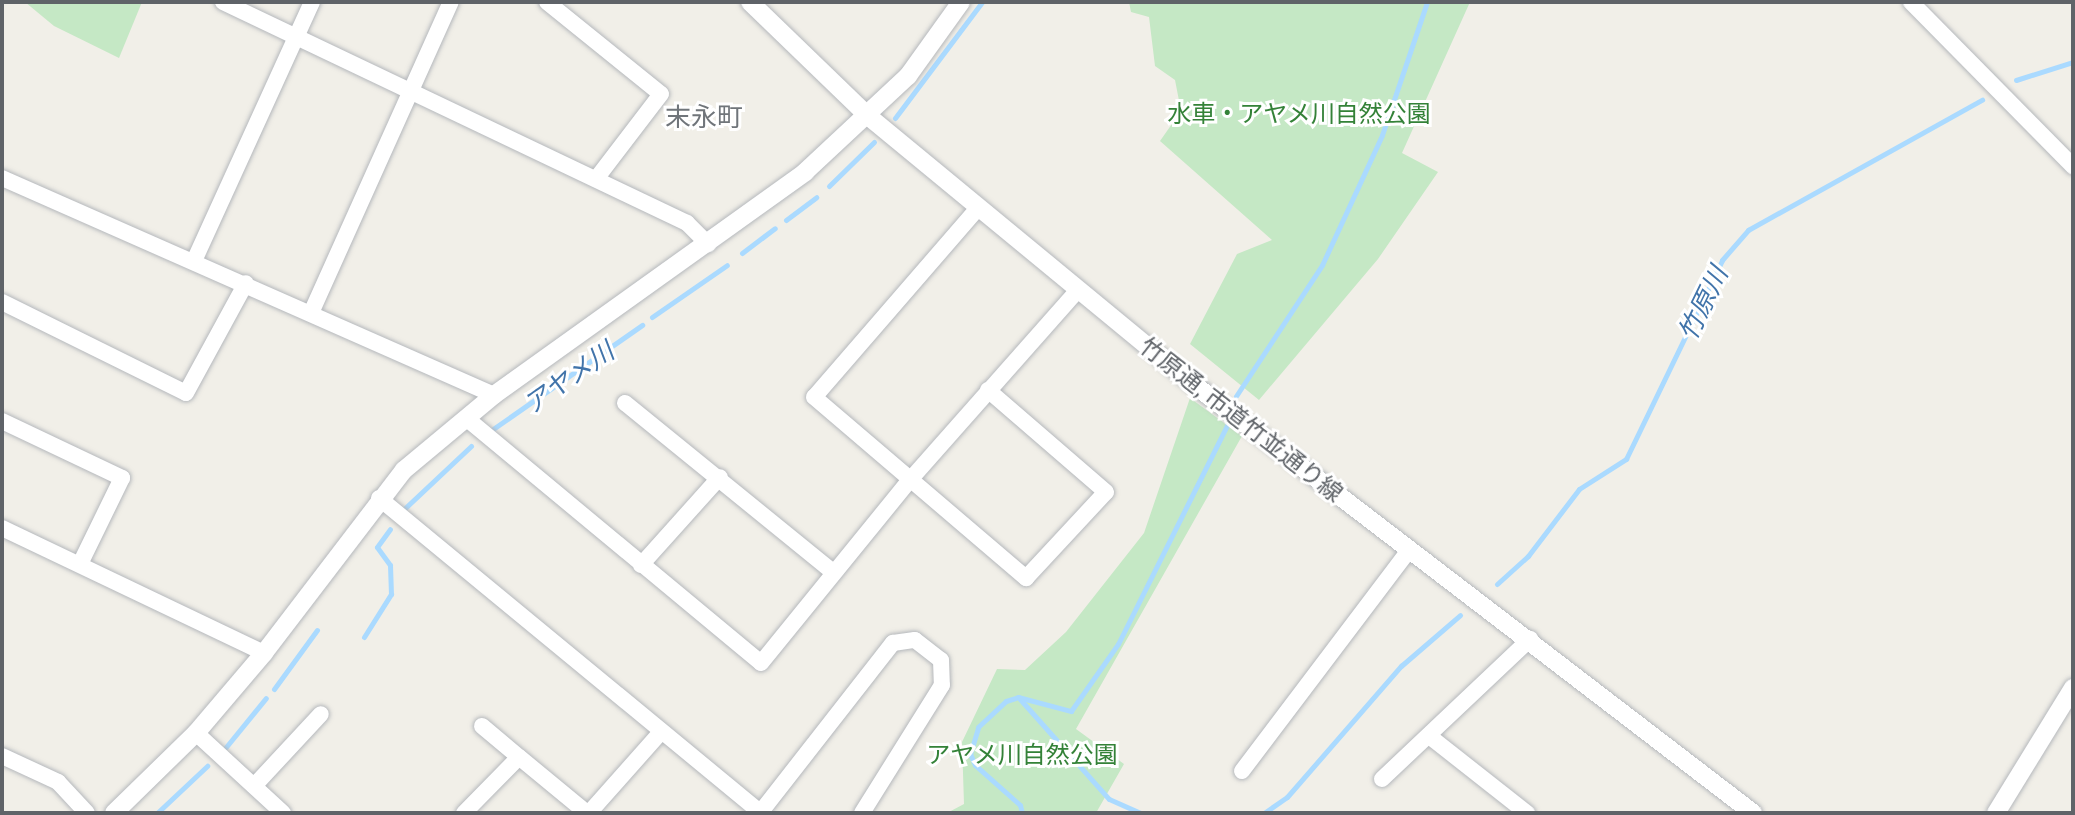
<!DOCTYPE html>
<meta charset="utf-8">
<style>
body{margin:0}
#map{position:relative;width:2075px;height:815px;overflow:hidden;background:#f1efe8;font-family:Commissioner,"Noto Sans JP",sans-serif}
div>[style]{position:absolute}
[style*='--x']{left:calc(var(--x)*1px);top:calc(var(--y)*1px);width:calc(var(--w)*1px);rotate:calc(var(--a)*1deg)}
.green>*{inset:0;background:#c5e8c5}
.stream>*{height:5px;margin:-2.5px;padding:0 2.5px;transform-origin:2.5px;border-radius:2.5px;background:#aadaff}
.roads{filter:drop-shadow(0 0 2px #b5b8bc) drop-shadow(0 0 2px #b5b8bc)}
.minor>*{height:16px;margin:-8px;padding:0 8px;transform-origin:8px;border-radius:8px;background:#fff}
.tertiary>*{height:18px;margin:-9px;padding:0 9px;transform-origin:9px;border-radius:9px;background:#fff}
span{translate:-50% -50%;white-space:nowrap;text-align:center;line-height:1.15;-webkit-text-stroke:6px #fff;paint-order:stroke}
.park-label{font-size:24px;color:#348238}
.street-label{font-size:24px;color:#5f6368}
.neighbourhood-label{font-size:26px;color:#70757a}
.water-label{font-size:26px;color:#4174aa;font-style:italic}
.frame{position:absolute;inset:0;border:4px solid #5f6368;pointer-events:none}
</style>
<div id="map">
<div class="green">
<div style="clip-path:polygon(25px 2px,142px 2px,119px 58px,54px 26px)"></div>
<div style="clip-path:polygon(1129px 2px,1470px 2px,1402px 153px,1438px 172px,1378px 259px,1259px 400px,1190px 344px,1237px 254px,1272px 240px,1160px 141px,1181px 111px,1175px 80px,1155px 66px,1149px 17px,1131px 12px)"></div>
<div style="clip-path:polygon(1190px 398px,1242px 436px,1076px 729px,1124px 764px,1096px 813px,947px 813px,964px 804px,962px 742px,997px 669px,1025px 670px,1066px 632px,1144px 533px)"></div>
</div>
<div class="stream">
<div style="--x:2016;--y:80;--w:60;--a:-17.5"></div>
<div style="--x:895;--y:118;--w:145;--a:-53.1"></div>
<div style="--x:829;--y:186;--w:63;--a:-44.4"></div>
<div style="--x:786;--y:220;--w:38;--a:-37"></div>
<div style="--x:742;--y:253;--w:41;--a:-37.1"></div>
<div style="--x:652;--y:317;--w:91;--a:-34.7"></div>
<div style="--x:1236;--y:396;--w:157;--a:-56.7"></div>
<div style="--x:1322;--y:265;--w:143;--a:-65.2"></div>
<div style="--x:1382;--y:135;--w:140;--a:-71.3"></div>
<div style="--x:493;--y:429;--w:182;--a:-34.9"></div>
<div style="--x:404;--y:509;--w:92;--a:-43.2"></div>
<div style="--x:1497;--y:584;--w:42;--a:-42.1"></div>
<div style="--x:1528;--y:556;--w:84;--a:-52.7"></div>
<div style="--x:1579;--y:489;--w:56;--a:-32.6"></div>
<div style="--x:1626;--y:459;--w:221;--a:-64.2"></div>
<div style="--x:1722;--y:260;--w:40;--a:-49"></div>
<div style="--x:1748;--y:230;--w:268;--a:-29.1"></div>
<div style="--x:364;--y:637;--w:51;--a:-57.9"></div>
<div style="--x:391;--y:594;--w:29;--a:-92"></div>
<div style="--x:390;--y:565;--w:22;--a:-126"></div>
<div style="--x:377;--y:547;--w:22;--a:-54"></div>
<div style="--x:274;--y:689;--w:73;--a:-53.9"></div>
<div style="--x:1019;--y:698;--w:135;--a:48.3"></div>
<div style="--x:1109;--y:799;--w:34;--a:24"></div>
<div style="--x:226;--y:747;--w:63;--a:-50.8"></div>
<div style="--x:157;--y:813;--w:69;--a:-43.2"></div>
<div style="--x:1022;--y:813;--w:8;--a:-104"></div>
<div style="--x:1020;--y:805;--w:60;--a:-138.4"></div>
<div style="--x:975;--y:765;--w:12;--a:-114"></div>
<div style="--x:970;--y:754;--w:28;--a:-73"></div>
<div style="--x:978;--y:727;--w:38;--a:-43"></div>
<div style="--x:1006;--y:701;--w:13;--a:-18"></div>
<div style="--x:1018;--y:697;--w:55;--a:14.8"></div>
<div style="--x:1071;--y:711;--w:82;--a:-55"></div>
<div style="--x:1118;--y:644;--w:247;--a:-63.5"></div>
<div style="--x:1264;--y:813;--w:28;--a:-35"></div>
<div style="--x:1287;--y:797;--w:174;--a:-49"></div>
<div style="--x:1401;--y:666;--w:78;--a:-40.8"></div>
</div>
<div class="roads">
<div class="minor">
<div style="--x:223;--y:2;--w:514;--a:25.47"></div>
<div style="--x:687;--y:223;--w:30;--a:45"></div>
<div style="--x:547;--y:2;--w:146;--a:38.9"></div>
<div style="--x:661;--y:94;--w:107;--a:127.4"></div>
<div style="--x:1911;--y:2;--w:231;--a:45.4"></div>
<div style="--x:2;--y:178;--w:538;--a:23.8"></div>
<div style="--x:978;--y:208;--w:250;--a:130.9"></div>
<div style="--x:814;--y:397;--w:279;--a:40.5"></div>
<div style="--x:1026;--y:578;--w:117;--a:-47.1"></div>
<div style="--x:1106;--y:492;--w:156;--a:-139.2"></div>
<div style="--x:194;--y:261;--w:285;--a:-65.5"></div>
<div style="--x:2;--y:302;--w:205;--a:26.3"></div>
<div style="--x:186;--y:393;--w:125;--a:-61.4"></div>
<div style="--x:311;--y:313;--w:341;--a:-65.8"></div>
<div style="--x:625;--y:403;--w:268;--a:39.1"></div>
<div style="--x:466;--y:418;--w:383;--a:39.7"></div>
<div style="--x:761;--y:663;--w:235;--a:-50.9"></div>
<div style="--x:909;--y:481;--w:255;--a:-48.5"></div>
<div style="--x:2;--y:421;--w:133;--a:25.4"></div>
<div style="--x:122;--y:478;--w:96;--a:116"></div>
<div style="--x:379;--y:498;--w:495;--a:39.5"></div>
<div style="--x:2;--y:528;--w:290;--a:25.5"></div>
<div style="--x:641;--y:565;--w:118;--a:-48.1"></div>
<div style="--x:482;--y:726;--w:48;--a:40"></div>
<div style="--x:196;--y:733;--w:118;--a:42.6"></div>
<div style="--x:1429;--y:736;--w:125;--a:38.2"></div>
<div style="--x:2;--y:756;--w:62;--a:24.9"></div>
<div style="--x:58;--y:782;--w:42;--a:46.9"></div>
<div style="--x:1242;--y:771;--w:278;--a:-52.9"></div>
<div style="--x:1382;--y:779;--w:204;--a:-43.4"></div>
<div style="--x:254;--y:786;--w:98;--a:-47.1"></div>
<div style="--x:464;--y:813;--w:78;--a:-45.5"></div>
<div style="--x:519;--y:757;--w:88;--a:39.5"></div>
<div style="--x:589;--y:813;--w:108;--a:-48.4"></div>
<div style="--x:760;--y:813;--w:216;--a:-52"></div>
<div style="--x:893;--y:643;--w:22;--a:-8"></div>
<div style="--x:915;--y:640;--w:33;--a:38"></div>
<div style="--x:941;--y:660;--w:25;--a:88"></div>
<div style="--x:942;--y:685;--w:151;--a:122"></div>
</div>
<div class="tertiary">
<div style="--x:750;--y:2;--w:164;--a:44"></div>
<div style="--x:868;--y:116;--w:420;--a:39.5"></div>
<div style="--x:1192;--y:383;--w:707;--a:37.47"></div>
<div style="--x:114;--y:813;--w:115;--a:-44.3"></div>
<div style="--x:196;--y:733;--w:105;--a:-49.6"></div>
<div style="--x:264;--y:653;--w:230;--a:-52.6"></div>
<div style="--x:404;--y:470;--w:117;--a:-39.8"></div>
<div style="--x:494;--y:395;--w:383;--a:-35.6"></div>
<div style="--x:805;--y:172;--w:141;--a:-43"></div>
<div style="--x:908;--y:76;--w:91;--a:-54.4"></div>
<div style="--x:1996;--y:813;--w:147;--a:-58.4"></div>
</div>
</div>
<div class="park-label">
<span style="left:1299px;top:113px">水車・アヤメ川自然公園</span>
<span style="left:1022px;top:754px">アヤメ川自然公園</span>
</div>
<div class="street-label">
<span style="left:1242px;top:419px;rotate:38deg">竹原通, 市道竹並通り線</span>
</div>
<div class="neighbourhood-label">
<span style="left:704px;top:116px">末永町</span>
</div>
<div class="water-label">
<span style="left:1702px;top:303px;rotate:-64deg">竹原川</span>
<span style="left:568px;top:377px;rotate:-35deg">アヤメ川</span>
</div>
<div class="frame"></div>
</div>
